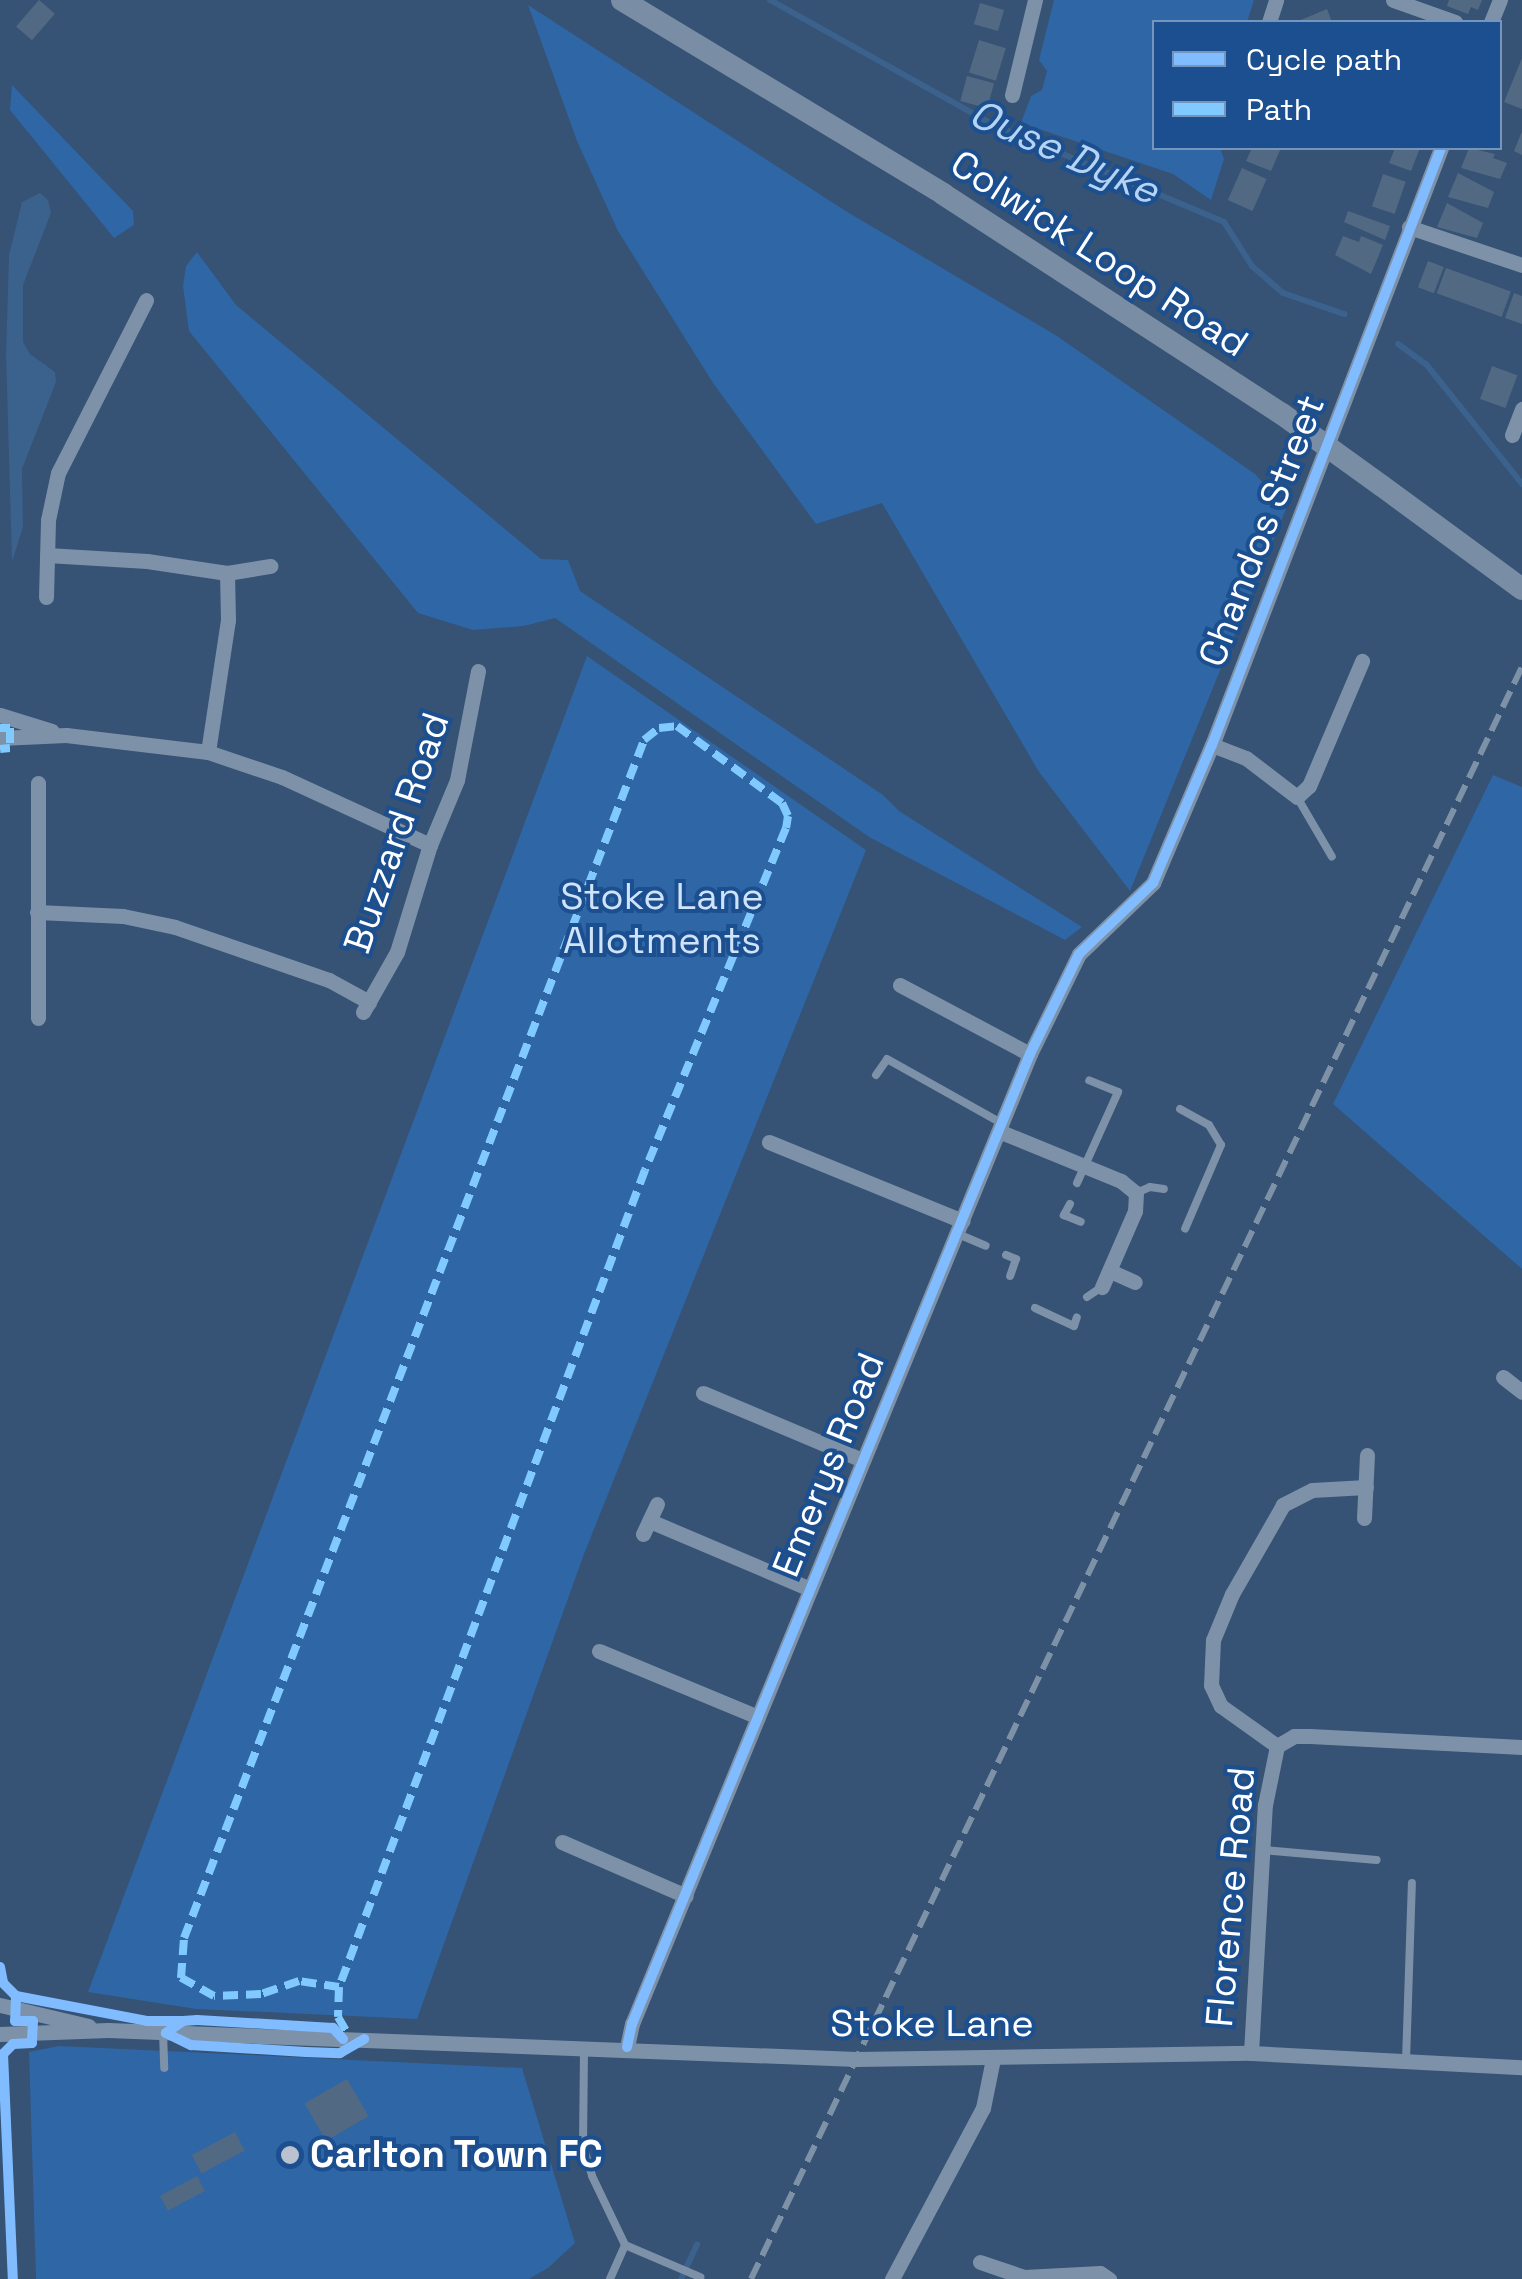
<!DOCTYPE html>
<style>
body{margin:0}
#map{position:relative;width:1522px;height:2279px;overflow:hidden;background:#365274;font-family:"Space Grotesk",sans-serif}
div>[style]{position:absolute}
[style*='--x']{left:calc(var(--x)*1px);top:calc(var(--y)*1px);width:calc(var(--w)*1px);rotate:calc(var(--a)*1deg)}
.green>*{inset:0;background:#2f66a5}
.water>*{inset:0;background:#3b618d}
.stream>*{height:6px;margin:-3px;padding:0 3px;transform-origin:3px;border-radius:3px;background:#3b618d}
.building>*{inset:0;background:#526984;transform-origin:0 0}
.service>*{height:8px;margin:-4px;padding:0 4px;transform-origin:4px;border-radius:4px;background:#7d92a8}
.minor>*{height:15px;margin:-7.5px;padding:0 7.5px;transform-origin:7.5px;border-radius:7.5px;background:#7d92a8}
.secondary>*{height:22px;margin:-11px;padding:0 11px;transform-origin:11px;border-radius:11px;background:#798da4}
.rail>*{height:6px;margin-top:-3px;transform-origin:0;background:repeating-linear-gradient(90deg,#7e92a7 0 18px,transparent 0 26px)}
.secondary-bridge>*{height:22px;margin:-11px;padding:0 11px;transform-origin:11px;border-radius:11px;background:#798da4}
.quiet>*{height:8px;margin-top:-4px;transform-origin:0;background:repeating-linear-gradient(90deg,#80caff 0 15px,transparent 0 23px)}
.cycleway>*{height:10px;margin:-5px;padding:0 5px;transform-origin:5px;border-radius:5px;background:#80bcff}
.dots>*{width:28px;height:28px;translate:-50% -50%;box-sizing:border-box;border:5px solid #1b4f8f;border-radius:50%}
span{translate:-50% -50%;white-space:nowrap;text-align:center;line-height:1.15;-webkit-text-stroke:8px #1b4f8f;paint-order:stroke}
.street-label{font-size:38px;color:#fff}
.park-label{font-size:38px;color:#cfe3fa}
.poi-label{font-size:38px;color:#fff;font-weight:700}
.left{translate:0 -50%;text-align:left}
.water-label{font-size:40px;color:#b5d3f5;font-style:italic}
.legend{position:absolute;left:1152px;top:20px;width:350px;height:130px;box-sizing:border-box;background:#1b4f8f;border:2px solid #7695bc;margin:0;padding:12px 18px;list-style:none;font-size:30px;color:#fff}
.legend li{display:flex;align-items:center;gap:20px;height:50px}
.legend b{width:50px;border:2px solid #7695bc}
</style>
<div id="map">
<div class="green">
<div style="clip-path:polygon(1054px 0,1254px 0,1247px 22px,1154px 22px,1154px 148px,1220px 148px,1224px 159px,1211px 200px,1173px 174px,1021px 123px,1031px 96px,1042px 90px,1047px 71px,1039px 60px)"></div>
<div style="clip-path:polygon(528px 5px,844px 210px,1057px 336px,1255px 474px,1286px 509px,1130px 891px,1039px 772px,882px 503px,816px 524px,713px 383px,618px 231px,577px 141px)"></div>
<div style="clip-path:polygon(12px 85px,133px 211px,134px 225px,114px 238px,10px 110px)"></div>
<div style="clip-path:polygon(197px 252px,236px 305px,541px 559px,568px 560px,580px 591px,883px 795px,899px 811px,1082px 927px,1065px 940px,869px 837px,555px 618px,524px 626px,473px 630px,418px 613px,189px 331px,183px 286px,186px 266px)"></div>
<div style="clip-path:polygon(587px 656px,866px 850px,584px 1554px,417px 2019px,196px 2009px,88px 1992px)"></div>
<div style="clip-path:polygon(1493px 775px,1522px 787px,1522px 1269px,1333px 1104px)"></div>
<div style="clip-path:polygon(59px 2046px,522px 2068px,575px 2243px,548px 2268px,529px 2279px,36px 2279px,29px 2052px)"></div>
</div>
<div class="water">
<div style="clip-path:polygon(40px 193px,48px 200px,51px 213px,23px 285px,23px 342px,30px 354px,55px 372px,56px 382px,22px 469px,23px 527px,12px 562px,6px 354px,9px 255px,22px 202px)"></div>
</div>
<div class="stream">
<div style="--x:770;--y:0;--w:254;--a:29.2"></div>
<div style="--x:992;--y:124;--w:252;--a:22.9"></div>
<div style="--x:1224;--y:222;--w:52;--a:57.5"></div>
<div style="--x:1252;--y:266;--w:41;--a:41.1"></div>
<div style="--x:1283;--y:293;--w:65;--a:19"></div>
<div style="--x:1398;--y:344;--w:34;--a:36"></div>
<div style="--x:1426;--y:364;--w:154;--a:51.3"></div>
<div style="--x:681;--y:2279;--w:38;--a:-65"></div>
</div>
<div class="building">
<div style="left:39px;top:0;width:21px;height:35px;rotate:41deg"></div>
<div style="clip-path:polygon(1449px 0,1482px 0,1478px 10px,1471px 7px,1468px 14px,1447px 6px)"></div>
<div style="left:980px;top:3px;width:25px;height:22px;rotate:16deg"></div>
<div style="clip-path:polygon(1327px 9px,1332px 22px,1296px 22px)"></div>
<div style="left:979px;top:40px;width:28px;height:34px;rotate:17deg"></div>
<div style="clip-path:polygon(1522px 58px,1522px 109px,1504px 102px)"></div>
<div style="left:967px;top:76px;width:28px;height:26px;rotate:15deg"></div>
<div style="clip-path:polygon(1522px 131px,1522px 155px,1514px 151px)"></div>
<div style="clip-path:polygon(1252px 148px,1281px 148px,1271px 171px,1246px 161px)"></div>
<div style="clip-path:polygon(1395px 148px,1420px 148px,1411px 171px,1389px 163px)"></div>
<div style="clip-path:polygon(1469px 148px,1495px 154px,1493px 158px,1507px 163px,1500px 179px,1461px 168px)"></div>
<div style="left:1242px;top:168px;width:27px;height:35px;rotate:24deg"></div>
<div style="clip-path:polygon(1458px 173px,1494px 192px,1488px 208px,1448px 197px)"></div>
<div style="left:1383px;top:174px;width:24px;height:34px;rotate:19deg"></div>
<div style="clip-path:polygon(1447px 203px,1483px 223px,1477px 238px,1437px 227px)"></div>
<div style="clip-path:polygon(1348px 211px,1390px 226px,1385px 240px,1344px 222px)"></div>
<div style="clip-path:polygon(1343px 236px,1359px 242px,1361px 236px,1383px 245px,1371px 274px,1335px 255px)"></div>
<div style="left:1428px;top:261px;width:17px;height:28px;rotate:21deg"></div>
<div style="left:1446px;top:268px;width:69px;height:27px;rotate:20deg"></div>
<div style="clip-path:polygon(1514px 293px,1522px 296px,1522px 324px,1505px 318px)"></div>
<div style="left:1492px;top:366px;width:27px;height:35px;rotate:20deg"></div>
<div style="left:347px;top:2079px;width:43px;height:49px;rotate:60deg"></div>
<div style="left:235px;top:2132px;width:21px;height:49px;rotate:62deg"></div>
<div style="left:197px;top:2176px;width:17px;height:42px;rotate:62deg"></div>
</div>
<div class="service">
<div style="--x:1297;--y:797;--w:69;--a:59.7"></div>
<div style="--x:876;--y:1075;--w:19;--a:-55"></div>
<div style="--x:887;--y:1059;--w:131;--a:29.3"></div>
<div style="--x:1180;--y:1109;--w:33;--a:29"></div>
<div style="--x:1209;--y:1125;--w:23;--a:59"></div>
<div style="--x:1221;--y:1145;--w:91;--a:113.2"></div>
<div style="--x:1077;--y:1183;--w:100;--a:-65.7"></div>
<div style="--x:1118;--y:1092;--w:31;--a:-158"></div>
<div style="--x:1136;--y:1193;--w:15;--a:-23"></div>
<div style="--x:1150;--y:1187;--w:14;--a:8"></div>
<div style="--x:1070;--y:1204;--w:13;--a:119"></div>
<div style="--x:1064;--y:1215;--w:18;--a:22"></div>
<div style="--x:958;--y:1234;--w:30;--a:23"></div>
<div style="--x:1006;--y:1255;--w:11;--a:22"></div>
<div style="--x:1016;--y:1259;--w:18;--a:109"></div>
<div style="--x:1087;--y:1297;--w:18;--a:-34"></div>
<div style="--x:1035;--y:1308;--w:43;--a:24.8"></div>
<div style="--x:1074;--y:1326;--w:9;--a:-72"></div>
<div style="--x:1263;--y:1850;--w:114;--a:5"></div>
<div style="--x:163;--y:2032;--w:36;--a:88"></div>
<div style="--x:584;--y:2050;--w:96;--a:90.6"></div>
<div style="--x:583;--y:2146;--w:31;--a:73"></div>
<div style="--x:592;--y:2176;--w:76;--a:64.4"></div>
<div style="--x:625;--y:2245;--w:82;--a:23.1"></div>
<div style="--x:1406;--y:2061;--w:178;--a:-88.1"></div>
<div style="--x:610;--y:2279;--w:37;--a:-66"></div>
</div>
<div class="minor">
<div style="--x:1393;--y:0;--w:66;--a:19.5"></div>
<div style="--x:1269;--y:22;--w:23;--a:-72"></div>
<div style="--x:1491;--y:22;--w:24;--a:-68"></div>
<div style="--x:1012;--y:95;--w:98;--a:-76.4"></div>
<div style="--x:1409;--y:227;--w:119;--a:18.6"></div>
<div style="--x:1512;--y:435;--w:28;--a:-69"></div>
<div style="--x:47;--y:555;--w:100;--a:3.4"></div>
<div style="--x:147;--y:561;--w:81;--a:8.5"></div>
<div style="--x:227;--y:573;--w:44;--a:-9.2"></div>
<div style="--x:46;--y:597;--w:77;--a:-88.5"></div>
<div style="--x:48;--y:520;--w:48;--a:-78"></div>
<div style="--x:58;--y:473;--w:194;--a:-63"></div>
<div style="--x:0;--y:715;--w:54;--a:17.1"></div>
<div style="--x:0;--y:738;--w:66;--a:-2.6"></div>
<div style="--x:66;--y:735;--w:143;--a:6.8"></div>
<div style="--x:208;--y:752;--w:78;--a:18.7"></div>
<div style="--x:282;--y:777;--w:163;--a:24.7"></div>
<div style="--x:1212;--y:745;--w:36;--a:21"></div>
<div style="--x:1246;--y:758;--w:64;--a:37.4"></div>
<div style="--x:1297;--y:797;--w:16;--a:-43"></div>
<div style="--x:1309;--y:786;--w:136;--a:-67"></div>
<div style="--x:208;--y:752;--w:134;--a:-81.4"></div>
<div style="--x:228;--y:620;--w:47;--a:-91.2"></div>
<div style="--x:37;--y:912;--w:86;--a:2.7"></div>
<div style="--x:123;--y:916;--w:53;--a:11.9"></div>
<div style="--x:175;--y:927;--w:163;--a:19"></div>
<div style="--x:329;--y:980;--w:46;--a:28.8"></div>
<div style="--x:900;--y:985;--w:147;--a:28"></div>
<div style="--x:363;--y:1012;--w:69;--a:-60.5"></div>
<div style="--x:397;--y:952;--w:112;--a:-72.9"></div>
<div style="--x:430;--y:845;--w:70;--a:-67.4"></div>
<div style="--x:457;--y:780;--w:111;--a:-79.1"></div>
<div style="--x:38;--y:1018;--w:235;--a:-90"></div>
<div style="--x:1001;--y:1132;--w:130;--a:22.2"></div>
<div style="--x:1121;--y:1181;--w:19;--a:39"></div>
<div style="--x:1136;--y:1193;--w:18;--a:93"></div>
<div style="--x:1135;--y:1211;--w:83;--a:113.5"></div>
<div style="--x:769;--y:1142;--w:209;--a:22.2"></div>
<div style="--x:1110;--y:1271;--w:27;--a:24"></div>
<div style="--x:1503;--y:1377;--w:24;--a:38"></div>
<div style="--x:703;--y:1393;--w:173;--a:22.8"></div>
<div style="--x:1366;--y:1487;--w:54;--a:176.8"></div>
<div style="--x:1312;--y:1490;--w:33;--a:153"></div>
<div style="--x:1283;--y:1505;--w:103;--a:119.8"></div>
<div style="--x:1232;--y:1594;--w:50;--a:112.4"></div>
<div style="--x:1213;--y:1640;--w:45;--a:92.5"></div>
<div style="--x:1211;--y:1685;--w:23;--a:65"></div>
<div style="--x:1221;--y:1706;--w:69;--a:35.5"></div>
<div style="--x:1277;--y:1746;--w:20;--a:-30"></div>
<div style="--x:1294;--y:1736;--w:16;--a:0"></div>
<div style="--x:1310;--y:1736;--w:212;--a:3"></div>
<div style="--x:1364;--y:1518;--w:63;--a:-87.3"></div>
<div style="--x:650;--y:1521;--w:174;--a:23"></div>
<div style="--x:643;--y:1534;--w:33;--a:-65"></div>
<div style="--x:599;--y:1651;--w:172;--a:22.5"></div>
<div style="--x:562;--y:1842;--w:135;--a:23.5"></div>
<div style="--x:0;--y:2005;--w:91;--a:13.3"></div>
<div style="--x:0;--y:2034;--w:108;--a:-2.1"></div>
<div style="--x:108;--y:2030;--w:749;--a:2.22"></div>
<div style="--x:856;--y:2059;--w:395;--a:-0.9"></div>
<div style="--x:1251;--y:2053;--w:271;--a:3"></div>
<div style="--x:627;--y:2047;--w:24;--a:-78"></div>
<div style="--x:632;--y:2024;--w:1048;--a:-67.69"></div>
<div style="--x:1030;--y:1054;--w:111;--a:-63.9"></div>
<div style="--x:1079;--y:954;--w:103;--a:-43.8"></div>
<div style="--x:1153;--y:883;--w:150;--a:-66.9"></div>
<div style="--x:1212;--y:745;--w:639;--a:-69.01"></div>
<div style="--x:1251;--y:2053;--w:248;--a:-86.8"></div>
<div style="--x:1265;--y:1805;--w:60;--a:-78.5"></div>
<div style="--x:980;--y:2262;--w:46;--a:18.8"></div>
<div style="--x:1024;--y:2277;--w:76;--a:-3"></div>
<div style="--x:1100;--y:2273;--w:11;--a:34"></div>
<div style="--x:892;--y:2279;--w:194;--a:-62"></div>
<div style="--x:983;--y:2108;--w:50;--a:-78.5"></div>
</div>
<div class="secondary">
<div style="--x:622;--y:0;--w:375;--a:31.1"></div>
<div style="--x:943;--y:194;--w:404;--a:33"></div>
<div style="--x:1382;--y:486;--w:174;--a:36.3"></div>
</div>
<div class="rail">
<div style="--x:751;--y:2279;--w:1787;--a:-64.44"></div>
</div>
<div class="secondary-bridge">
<div style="--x:1282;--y:414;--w:123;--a:35.8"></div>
</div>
<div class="quiet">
<div style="--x:0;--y:728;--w:10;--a:0"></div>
<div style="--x:10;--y:728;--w:20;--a:90"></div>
<div style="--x:10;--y:748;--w:10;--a:174"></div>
<div style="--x:339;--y:1987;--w:40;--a:-171.5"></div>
<div style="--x:299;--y:1981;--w:40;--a:161.1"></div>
<div style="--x:261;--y:1994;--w:47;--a:177.6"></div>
<div style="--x:214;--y:1996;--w:38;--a:-151"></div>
<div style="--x:181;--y:1978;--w:40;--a:-85.7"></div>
<div style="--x:184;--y:1938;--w:1283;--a:-68.99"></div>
<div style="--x:644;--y:740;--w:19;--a:-39"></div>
<div style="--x:659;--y:728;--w:18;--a:-6"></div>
<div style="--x:677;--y:726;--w:130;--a:36.3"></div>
<div style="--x:782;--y:803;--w:14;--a:65"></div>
<div style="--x:788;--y:816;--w:12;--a:99"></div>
<div style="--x:786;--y:828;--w:370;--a:112.4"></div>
<div style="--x:645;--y:1170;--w:872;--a:110.53"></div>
<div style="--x:339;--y:1987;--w:30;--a:92"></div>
<div style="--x:338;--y:2017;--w:20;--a:60"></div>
</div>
<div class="cycleway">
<div style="--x:0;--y:1967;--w:16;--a:79"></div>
<div style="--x:3;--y:1983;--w:18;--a:45"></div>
<div style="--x:16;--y:1996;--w:25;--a:92"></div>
<div style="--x:15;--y:2021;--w:18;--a:0"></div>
<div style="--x:33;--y:2021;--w:22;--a:93"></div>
<div style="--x:32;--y:2043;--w:19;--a:177"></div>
<div style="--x:13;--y:2044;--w:14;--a:135"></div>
<div style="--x:3;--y:2054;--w:225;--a:87.5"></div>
<div style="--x:16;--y:1996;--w:133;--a:10.8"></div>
<div style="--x:147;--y:2021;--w:36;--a:0"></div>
<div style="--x:343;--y:2039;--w:15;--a:-132"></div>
<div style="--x:333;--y:2028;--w:136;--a:-176.6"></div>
<div style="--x:197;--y:2020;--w:14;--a:176"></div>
<div style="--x:183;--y:2021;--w:21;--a:145"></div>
<div style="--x:166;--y:2033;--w:28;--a:26"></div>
<div style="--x:191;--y:2045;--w:115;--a:3.5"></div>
<div style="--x:306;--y:2052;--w:34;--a:2"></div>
<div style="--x:340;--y:2053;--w:28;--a:-30"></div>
<div style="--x:627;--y:2047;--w:24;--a:-78"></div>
<div style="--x:632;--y:2024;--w:1048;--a:-67.69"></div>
<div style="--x:1030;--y:1054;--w:111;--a:-63.9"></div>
<div style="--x:1079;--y:954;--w:103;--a:-43.8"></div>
<div style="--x:1153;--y:883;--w:150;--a:-66.9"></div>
<div style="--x:1212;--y:745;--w:639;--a:-69.01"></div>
</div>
<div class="dots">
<div style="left:290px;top:2155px;background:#b9c2ce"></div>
</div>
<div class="street-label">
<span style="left:1099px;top:254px;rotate:33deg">Colwick Loop Road</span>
<span style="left:1262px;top:531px;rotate:-69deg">Chandos Street</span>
<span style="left:397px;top:833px;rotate:-71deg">Buzzard Road</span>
<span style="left:829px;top:1465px;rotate:-68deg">Emerys Road</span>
<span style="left:1231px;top:1897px;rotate:-85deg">Florence Road</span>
<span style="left:932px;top:2024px">Stoke Lane</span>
</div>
<div class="park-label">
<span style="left:662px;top:919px">Stoke Lane<br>Allotments</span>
</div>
<div class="poi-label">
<span class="left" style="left:310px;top:2155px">Carlton Town FC</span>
</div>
<div class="water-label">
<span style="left:1064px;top:152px;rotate:24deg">Ouse Dyke</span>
</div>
<ul class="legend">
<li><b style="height:12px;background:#80bcff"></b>Cycle path</li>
<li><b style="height:12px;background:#80caff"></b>Path</li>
</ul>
</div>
